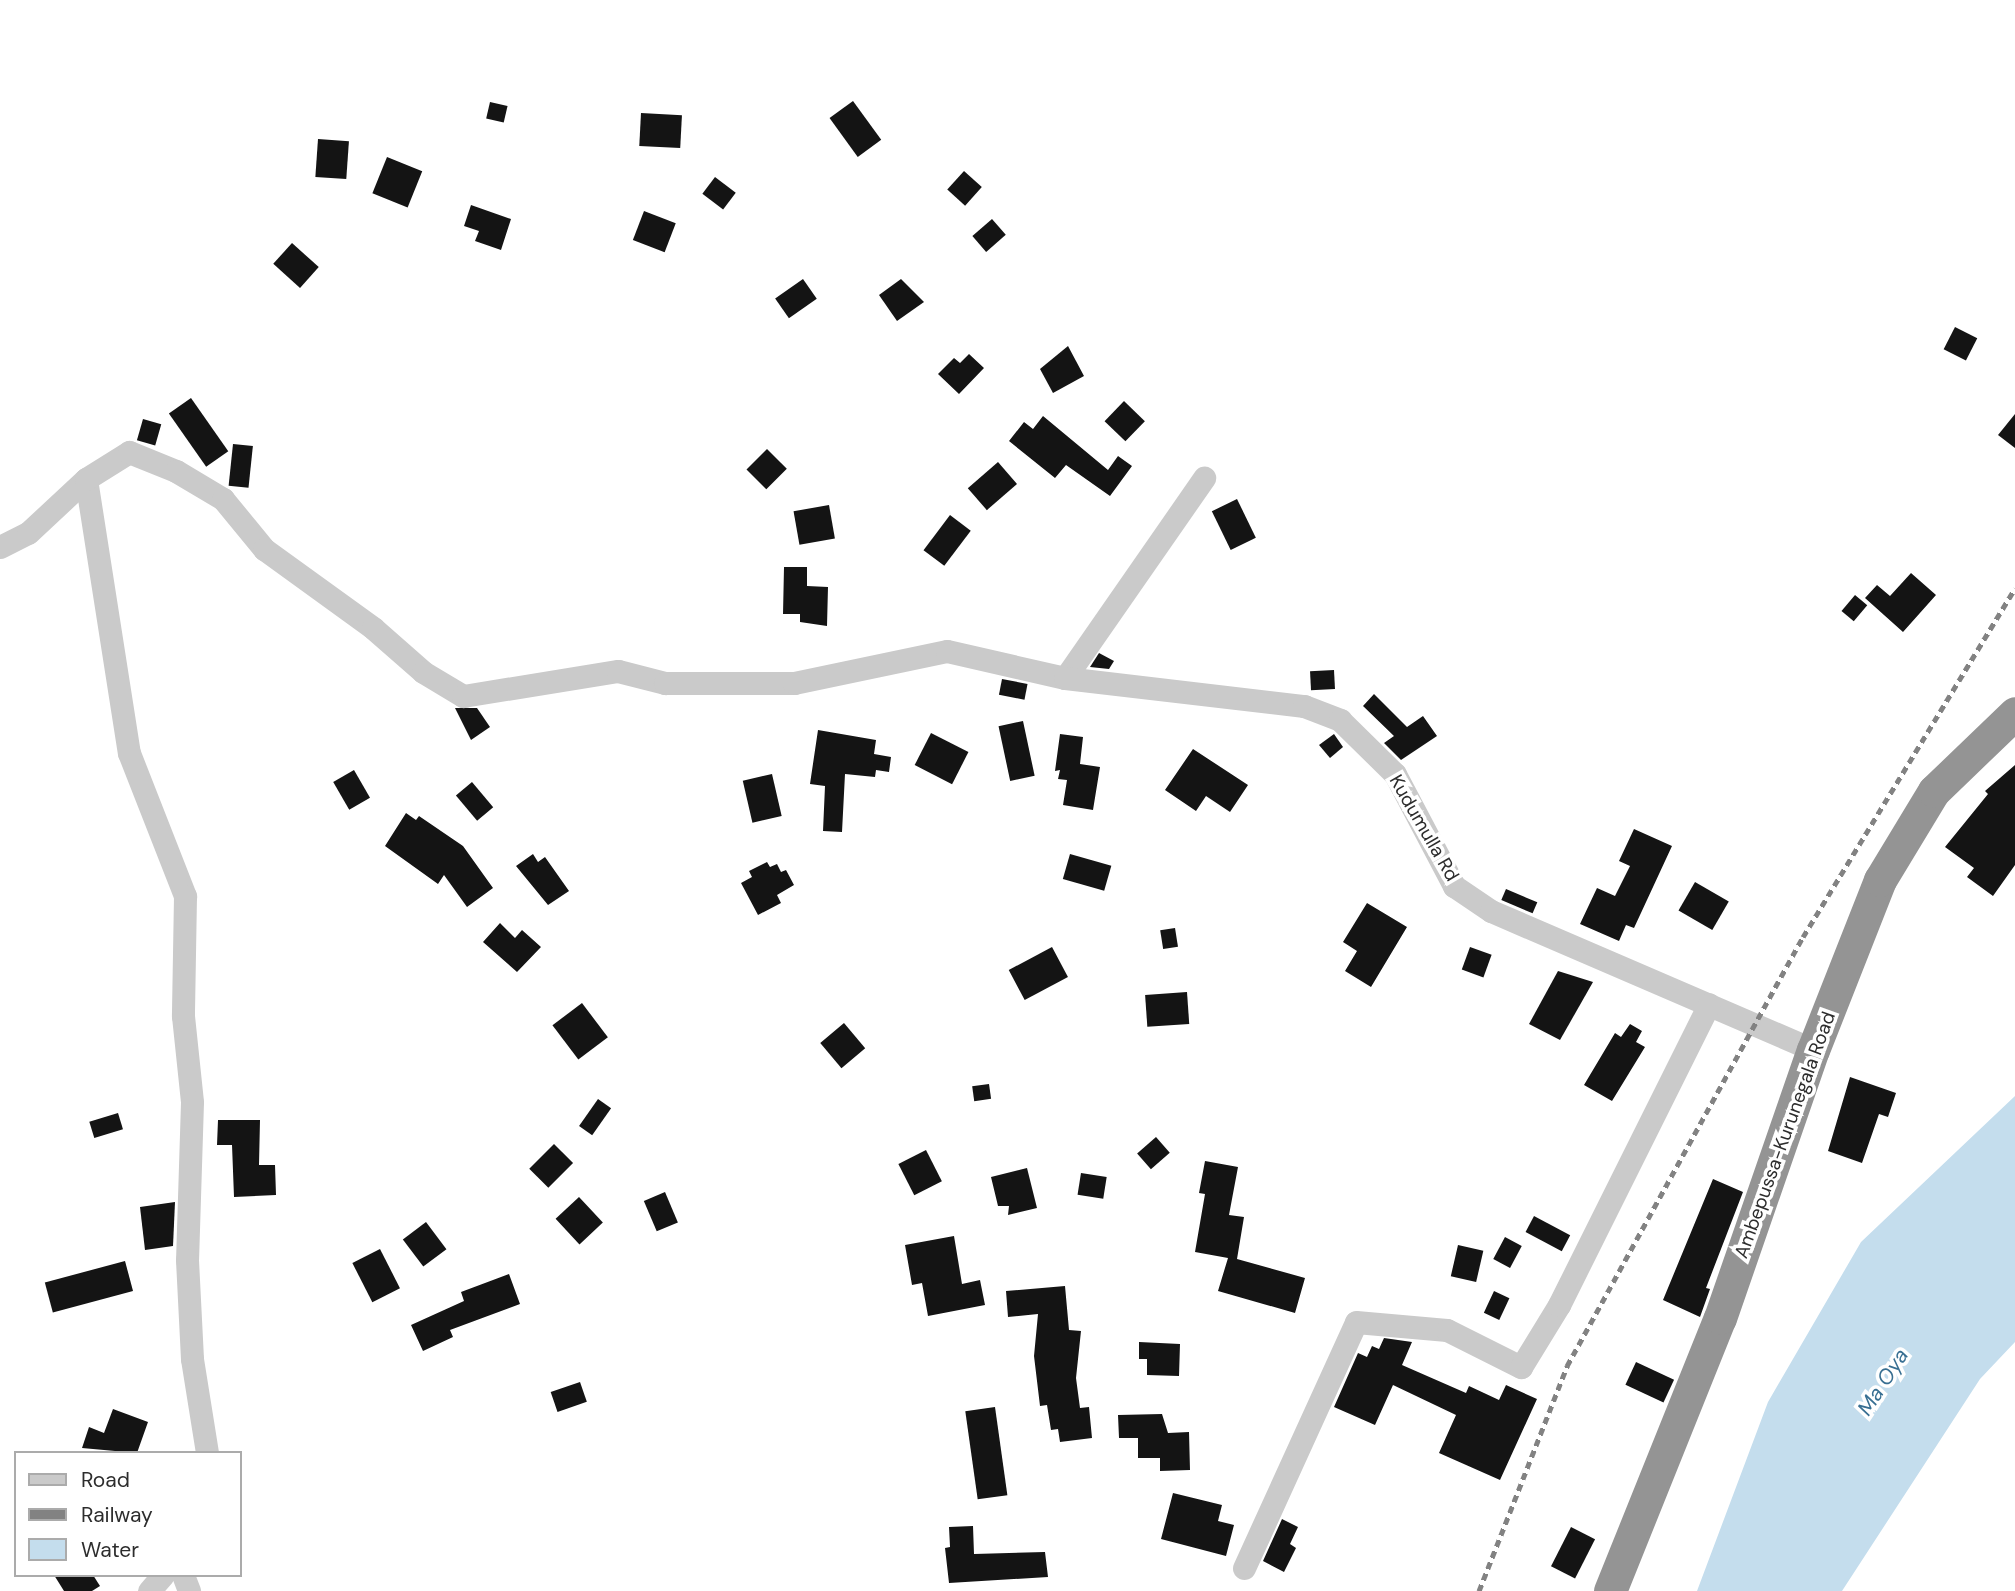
<!DOCTYPE html>
<style>
body{margin:0}
#map{position:relative;width:2015px;height:1591px;overflow:hidden;background:#fff;font-family:"DM Sans",sans-serif}
div>[style]{position:absolute}
[style*='--x']{left:calc(var(--x)*1px);top:calc(var(--y)*1px);width:calc(var(--w)*1px);rotate:calc(var(--a)*1deg)}
.water>*{inset:0;background:#c4dded}
.building>*{inset:0;background:#141414;transform-origin:0 0}
.minor>*{height:23px;margin:-11.5px;padding:0 11.5px;transform-origin:11.5px;border-radius:11.5px;background:#cacaca}
.highway>*{height:33px;margin:-16.5px;padding:0 16.5px;transform-origin:16.5px;border-radius:16.5px;background:#949494}
.rail>*{height:5px;margin-top:-2.5px;transform-origin:0;background:repeating-linear-gradient(90deg,#828282 0 7px,transparent 0 12px)}
span{translate:-50% -50%;white-space:nowrap;text-align:center;line-height:1.15;-webkit-text-stroke:7px #fff;paint-order:stroke}
.street-label{font-size:19px;color:#2d2d2d}
.water-label{font-size:21px;color:#386f92;font-style:italic}
.legend{position:absolute;left:14px;top:1451px;width:228px;height:126px;box-sizing:border-box;background:#fff;border:2px solid #ababab;margin:0;padding:9px 12px;list-style:none;font-size:21px;color:#2d2d2d}
.legend li{display:flex;align-items:center;gap:14px;height:35px}
.legend b{width:35px;border:2px solid #ababab}
</style>
<div id="map">
<div class="water">
<div style="clip-path:polygon(2015px 1096px,2015px 1342px,1980px 1379px,1842px 1591px,1697px 1591px,1768px 1402px,1861px 1242px)"></div>
</div>
<div class="building">
<div style="left:853px;top:101px;width:48px;height:29px;rotate:54deg"></div>
<div style="left:490px;top:102px;width:18px;height:17px;rotate:13deg"></div>
<div style="left:641px;top:113px;width:41px;height:33px;rotate:3deg"></div>
<div style="left:318px;top:139px;width:31px;height:38px;rotate:4deg"></div>
<div style="left:387px;top:157px;width:38px;height:39px;rotate:22deg"></div>
<div style="left:964px;top:171px;width:24px;height:25px;rotate:42deg"></div>
<div style="left:715px;top:177px;width:26px;height:21px;rotate:37deg"></div>
<div style="clip-path:polygon(471px 205px,511px 219px,501px 250px,475px 241px,479px 231px,464px 226px)"></div>
<div style="left:644px;top:211px;width:34px;height:31px;rotate:21deg"></div>
<div style="left:992px;top:219px;width:21px;height:26px;rotate:49deg"></div>
<div style="left:292px;top:243px;width:36px;height:28px;rotate:42deg"></div>
<div style="left:803px;top:279px;width:24px;height:34px;rotate:55deg"></div>
<div style="clip-path:polygon(901px 279px,924px 302px,897px 321px,879px 295px)"></div>
<div style="left:1955px;top:327px;width:25px;height:25px;rotate:27deg"></div>
<div style="clip-path:polygon(1068px 346px,1084px 376px,1053px 393px,1040px 369px)"></div>
<div style="clip-path:polygon(969px 354px,984px 368px,959px 394px,938px 374px,954px 358px,960px 363px)"></div>
<div style="left:191px;top:398px;width:65px;height:27px;rotate:55deg"></div>
<div style="left:1124px;top:401px;width:29px;height:28px;rotate:44deg"></div>
<div style="clip-path:polygon(2015px 414px,2015px 448px,1998px 435px)"></div>
<div style="clip-path:polygon(1043px 416px,1108px 470px,1118px 456px,1132px 466px,1110px 496px,1066px 465px,1055px 478px,1009px 441px,1024px 422px,1033px 429px)"></div>
<div style="left:143px;top:419px;width:19px;height:22px;rotate:16deg"></div>
<div style="left:233px;top:444px;width:20px;height:42px;rotate:6deg"></div>
<div style="left:767px;top:449px;width:28px;height:29px;rotate:45deg"></div>
<div style="left:998px;top:462px;width:29px;height:40px;rotate:49deg"></div>
<div style="left:1237px;top:499px;width:43px;height:28px;rotate:64deg"></div>
<div style="left:829px;top:505px;width:34px;height:36px;rotate:80deg"></div>
<div style="left:950px;top:515px;width:26px;height:44px;rotate:37deg"></div>
<div style="clip-path:polygon(784px 567px,807px 567px,807px 586px,828px 587px,827px 626px,800px 622px,800px 614px,783px 614px)"></div>
<div style="clip-path:polygon(1911px 573px,1936px 595px,1903px 632px,1865px 598px,1877px 585px,1890px 596px)"></div>
<div style="left:1855px;top:595px;width:16px;height:21px;rotate:40deg"></div>
<div style="clip-path:polygon(1099px 653px,1114px 661px,1109px 669px,1090px 667px)"></div>
<div style="left:1334px;top:670px;width:19px;height:24px;rotate:87deg"></div>
<div style="left:1002px;top:679px;width:26px;height:16px;rotate:11deg"></div>
<div style="clip-path:polygon(1374px 694px,1407px 727px,1423px 716px,1437px 736px,1401px 760px,1384px 743px,1394px 736px,1363px 706px)"></div>
<div style="clip-path:polygon(455px 708px,477px 708px,490px 727px,471px 740px)"></div>
<div style="left:1023px;top:721px;width:56px;height:25px;rotate:78deg"></div>
<div style="clip-path:polygon(818px 730px,876px 740px,874px 754px,891px 757px,889px 772px,876px 770px,875px 777px,845px 774px,842px 832px,823px 831px,825px 786px,810px 784px)"></div>
<div style="left:931px;top:733px;width:42px;height:36px;rotate:27deg"></div>
<div style="clip-path:polygon(1060px 734px,1083px 737px,1080px 764px,1100px 767px,1093px 810px,1063px 805px,1067px 780px,1058px 779px,1060px 770px,1055px 771px)"></div>
<div style="clip-path:polygon(1334px 734px,1343px 747px,1330px 758px,1319px 745px)"></div>
<div style="clip-path:polygon(1193px 749px,1248px 785px,1230px 812px,1206px 796px,1196px 811px,1165px 790px)"></div>
<div style="clip-path:polygon(2015px 765px,2015px 865px,1993px 896px,1967px 877px,1974px 868px,1945px 847px,1988px 794px,1985px 791px)"></div>
<div style="left:354px;top:770px;width:32px;height:24px;rotate:60deg"></div>
<div style="left:772px;top:774px;width:43px;height:30px;rotate:77deg"></div>
<div style="left:472px;top:782px;width:33px;height:21px;rotate:50deg"></div>
<div style="clip-path:polygon(406px 813px,416px 820px,419px 816px,463px 846px,493px 888px,467px 907px,444px 875px,438px 884px,385px 846px)"></div>
<div style="clip-path:polygon(1634px 829px,1672px 846px,1634px 928px,1626px 925px,1619px 941px,1580px 924px,1597px 888px,1615px 896px,1630px 866px,1619px 861px)"></div>
<div style="clip-path:polygon(533px 854px,538px 862px,545px 857px,569px 891px,548px 905px,516px 866px)"></div>
<div style="left:1070px;top:854px;width:43px;height:26px;rotate:16deg"></div>
<div style="clip-path:polygon(767px 862px,770px 867px,777px 864px,781px 872px,786px 870px,794px 885px,777px 895px,781px 903px,758px 915px,741px 883px,752px 877px,749px 871px)"></div>
<div style="left:1695px;top:882px;width:39px;height:33px;rotate:30deg"></div>
<div style="left:1506px;top:889px;width:34px;height:12px;rotate:23deg"></div>
<div style="clip-path:polygon(1367px 903px,1407px 927px,1371px 987px,1345px 971px,1357px 951px,1343px 942px)"></div>
<div style="clip-path:polygon(500px 923px,515px 938px,522px 930px,541px 947px,517px 972px,483px 942px)"></div>
<div style="left:1175px;top:928px;width:19px;height:15px;rotate:81deg"></div>
<div style="left:1052px;top:947px;width:34px;height:49px;rotate:62deg"></div>
<div style="left:1470px;top:947px;width:23px;height:24px;rotate:20deg"></div>
<div style="clip-path:polygon(1558px 971px,1593px 982px,1560px 1040px,1529px 1024px)"></div>
<div style="left:1187px;top:992px;width:32px;height:42px;rotate:86deg"></div>
<div style="left:582px;top:1003px;width:43px;height:37px;rotate:53deg"></div>
<div style="left:844px;top:1023px;width:33px;height:31px;rotate:50deg"></div>
<div style="clip-path:polygon(1630px 1024px,1642px 1031px,1636px 1042px,1645px 1047px,1612px 1101px,1584px 1085px,1615px 1033px,1621px 1037px)"></div>
<div style="clip-path:polygon(1850px 1077px,1896px 1093px,1888px 1117px,1879px 1114px,1862px 1163px,1828px 1151px)"></div>
<div style="left:989px;top:1084px;width:15px;height:17px;rotate:82deg"></div>
<div style="left:598px;top:1099px;width:16px;height:33px;rotate:35deg"></div>
<div style="left:118px;top:1113px;width:17px;height:30px;rotate:73deg"></div>
<div style="clip-path:polygon(218px 1120px,260px 1120px,259px 1165px,275px 1165px,276px 1195px,234px 1197px,232px 1145px,217px 1145px)"></div>
<div style="left:1156px;top:1137px;width:21px;height:25px;rotate:49deg"></div>
<div style="left:554px;top:1144px;width:27px;height:35px;rotate:45deg"></div>
<div style="left:926px;top:1150px;width:35px;height:31px;rotate:63deg"></div>
<div style="clip-path:polygon(1205px 1161px,1238px 1167px,1229px 1215px,1244px 1217px,1237px 1259px,1305px 1278px,1295px 1313px,1218px 1291px,1228px 1258px,1195px 1252px,1205px 1194px,1199px 1193px)"></div>
<div style="clip-path:polygon(1027px 1168px,1037px 1208px,1008px 1215px,1009px 1206px,998px 1206px,991px 1177px)"></div>
<div style="left:1081px;top:1173px;width:26px;height:22px;rotate:9deg"></div>
<div style="clip-path:polygon(1713px 1179px,1743px 1192px,1706px 1288px,1710px 1289px,1700px 1317px,1663px 1300px)"></div>
<div style="left:665px;top:1192px;width:33px;height:23px;rotate:67deg"></div>
<div style="left:579px;top:1197px;width:35px;height:32px;rotate:47deg"></div>
<div style="clip-path:polygon(175px 1202px,173px 1246px,145px 1250px,140px 1207px)"></div>
<div style="left:1534px;top:1216px;width:41px;height:18px;rotate:28deg"></div>
<div style="left:426px;top:1222px;width:34px;height:29px;rotate:53deg"></div>
<div style="clip-path:polygon(954px 1236px,962px 1284px,980px 1280px,985px 1305px,928px 1316px,922px 1283px,912px 1285px,905px 1245px)"></div>
<div style="left:1505px;top:1237px;width:19px;height:25px;rotate:28deg"></div>
<div style="left:1458px;top:1245px;width:26px;height:32px;rotate:13deg"></div>
<div style="left:380px;top:1249px;width:44px;height:31px;rotate:63deg"></div>
<div style="left:125px;top:1261px;width:31px;height:83px;rotate:75deg"></div>
<div style="clip-path:polygon(509px 1274px,520px 1304px,450px 1330px,453px 1337px,423px 1351px,411px 1325px,464px 1301px,461px 1292px)"></div>
<div style="clip-path:polygon(1065px 1286px,1069px 1330px,1081px 1331px,1076px 1378px,1080px 1408px,1089px 1407px,1092px 1438px,1060px 1442px,1058px 1429px,1051px 1430px,1047px 1405px,1040px 1406px,1034px 1356px,1038px 1314px,1008px 1317px,1006px 1291px)"></div>
<div style="left:1494px;top:1291px;width:17px;height:24px;rotate:25deg"></div>
<div style="clip-path:polygon(1384px 1338px,1412px 1342px,1402px 1365px,1466px 1393px,1469px 1386px,1499px 1400px,1506px 1385px,1537px 1399px,1500px 1480px,1439px 1453px,1456px 1415px,1393px 1385px,1375px 1425px,1334px 1407px,1358px 1353px,1367px 1357px,1372px 1346px,1379px 1349px)"></div>
<div style="clip-path:polygon(1139px 1342px,1180px 1344px,1179px 1376px,1147px 1375px,1147px 1359px,1139px 1359px)"></div>
<div style="left:1636px;top:1362px;width:42px;height:25px;rotate:25deg"></div>
<div style="left:580px;top:1382px;width:21px;height:31px;rotate:71deg"></div>
<div style="left:995px;top:1407px;width:89px;height:30px;rotate:82deg"></div>
<div style="clip-path:polygon(113px 1409px,148px 1422px,137px 1453px,82px 1448px,89px 1427px,104px 1433px)"></div>
<div style="clip-path:polygon(1162px 1414px,1168px 1433px,1189px 1432px,1190px 1470px,1160px 1471px,1160px 1458px,1138px 1458px,1138px 1438px,1119px 1438px,1118px 1415px)"></div>
<div style="clip-path:polygon(1173px 1493px,1222px 1505px,1218px 1521px,1234px 1525px,1226px 1556px,1161px 1539px)"></div>
<div style="clip-path:polygon(1282px 1519px,1298px 1527px,1290px 1544px,1296px 1548px,1284px 1572px,1263px 1561px)"></div>
<div style="clip-path:polygon(973px 1526px,974px 1554px,1045px 1552px,1048px 1577px,949px 1583px,945px 1548px,950px 1547px,949px 1527px)"></div>
<div style="left:1571px;top:1527px;width:27px;height:44px;rotate:27deg"></div>
<div style="clip-path:polygon(54px 1575px,93px 1575px,100px 1586px,92px 1591px,64px 1591px)"></div>
</div>
<div class="minor">
<div style="--x:86;--y:479;--w:277;--a:81.1"></div>
<div style="--x:129;--y:753;--w:154;--a:68.6"></div>
<div style="--x:185;--y:896;--w:120;--a:91"></div>
<div style="--x:183;--y:1016;--w:86;--a:84"></div>
<div style="--x:192;--y:1102;--w:158;--a:91.8"></div>
<div style="--x:187;--y:1260;--w:99;--a:87.1"></div>
<div style="--x:192;--y:1359;--w:95;--a:80.9"></div>
<div style="--x:0;--y:547;--w:31;--a:-27"></div>
<div style="--x:28;--y:533;--w:79;--a:-43"></div>
<div style="--x:86;--y:479;--w:51;--a:-32.1"></div>
<div style="--x:129;--y:452;--w:51;--a:22"></div>
<div style="--x:176;--y:471;--w:55;--a:30.8"></div>
<div style="--x:223;--y:499;--w:65;--a:50.6"></div>
<div style="--x:264;--y:549;--w:135;--a:35.9"></div>
<div style="--x:373;--y:628;--w:67;--a:41.3"></div>
<div style="--x:423;--y:672;--w:47;--a:31"></div>
<div style="--x:463;--y:696;--w:157;--a:-9.2"></div>
<div style="--x:618;--y:671;--w:49;--a:14.3"></div>
<div style="--x:665;--y:683;--w:129;--a:0"></div>
<div style="--x:794;--y:683;--w:156;--a:-11.8"></div>
<div style="--x:947;--y:651;--w:121;--a:12.9"></div>
<div style="--x:1065;--y:678;--w:244;--a:-55.2"></div>
<div style="--x:1065;--y:678;--w:241;--a:6.7"></div>
<div style="--x:1304;--y:706;--w:39;--a:21"></div>
<div style="--x:1340;--y:720;--w:77;--a:44.5"></div>
<div style="--x:1395;--y:774;--w:127;--a:62.2"></div>
<div style="--x:1454;--y:886;--w:45;--a:34"></div>
<div style="--x:1491;--y:911;--w:351;--a:23.3"></div>
<div style="--x:1244;--y:1568;--w:270;--a:-65.5"></div>
<div style="--x:1356;--y:1322;--w:91;--a:5"></div>
<div style="--x:1447;--y:1330;--w:83;--a:26.6"></div>
<div style="--x:1521;--y:1367;--w:73;--a:-58.5"></div>
<div style="--x:1559;--y:1305;--w:336;--a:-63.5"></div>
<div style="--x:183;--y:1575;--w:17;--a:69"></div>
<div style="--x:149;--y:1591;--w:21;--a:-49"></div>
</div>
<div class="highway">
<div style="--x:1610;--y:1591;--w:294;--a:-68.1"></div>
<div style="--x:1720;--y:1318;--w:284;--a:-70.9"></div>
<div style="--x:1813;--y:1050;--w:183;--a:-68.5"></div>
<div style="--x:1880;--y:880;--w:104;--a:-58.8"></div>
<div style="--x:1934;--y:791;--w:112;--a:-43.9"></div>
</div>
<div class="rail">
<div style="--x:1479;--y:1591;--w:242;--a:-68.6"></div>
<div style="--x:1567;--y:1366;--w:490;--a:-61.2"></div>
<div style="--x:1803;--y:937;--w:408;--a:-58.7"></div>
</div>
<div class="street-label">
<span style="left:1424px;top:828px;rotate:60deg">Kudumulla Rd</span>
<span style="left:1785px;top:1135px;rotate:-70deg">Ambepussa-Kurunegala Road</span>
</div>
<div class="water-label">
<span style="left:1883px;top:1382px;rotate:-57deg">Ma Oya</span>
</div>
<ul class="legend">
<li><b style="height:9px;background:#cacaca"></b>Road</li>
<li><b style="height:9px;background:#828282"></b>Railway</li>
<li><b style="height:19px;background:#c4dded"></b>Water</li>
</ul>
</div>
